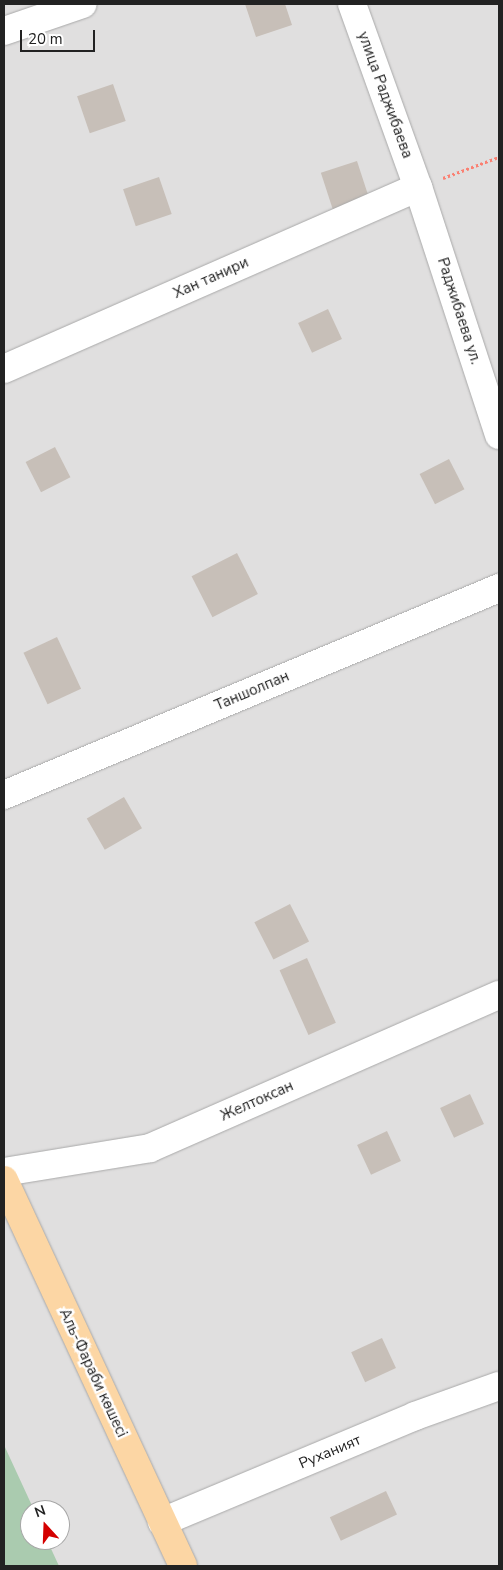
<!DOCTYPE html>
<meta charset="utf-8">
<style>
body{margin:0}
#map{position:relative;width:503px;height:1570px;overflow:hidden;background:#f2efe9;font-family:"Nunito Sans",sans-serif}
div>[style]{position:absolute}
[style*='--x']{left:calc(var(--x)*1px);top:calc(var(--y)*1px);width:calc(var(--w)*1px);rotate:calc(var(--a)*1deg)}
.residential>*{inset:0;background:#e0dfdf}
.cemetery>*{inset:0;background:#aacbaf}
.building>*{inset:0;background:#c7bfb8;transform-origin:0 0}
.path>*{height:3px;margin-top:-1.5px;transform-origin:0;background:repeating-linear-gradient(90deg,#fa8072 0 2.5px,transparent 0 5px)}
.roads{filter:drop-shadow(0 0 1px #a9a9a9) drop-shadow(0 0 1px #a9a9a9)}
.minor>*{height:28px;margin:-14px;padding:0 14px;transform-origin:14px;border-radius:14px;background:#fff}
.major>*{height:28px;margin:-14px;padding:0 14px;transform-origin:14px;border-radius:14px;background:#fcd6a4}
span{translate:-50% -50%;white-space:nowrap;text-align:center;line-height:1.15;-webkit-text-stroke:5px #fff;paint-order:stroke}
.street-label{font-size:15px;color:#222}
.frame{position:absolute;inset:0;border:5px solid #222;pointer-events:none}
.north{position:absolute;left:20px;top:1500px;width:50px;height:50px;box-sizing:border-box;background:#fff;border:1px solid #a7a7a7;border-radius:50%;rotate:340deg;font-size:14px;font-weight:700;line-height:20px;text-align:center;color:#222}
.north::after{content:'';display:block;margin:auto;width:18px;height:22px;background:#d40000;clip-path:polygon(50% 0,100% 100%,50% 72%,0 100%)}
.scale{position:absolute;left:20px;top:30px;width:75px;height:22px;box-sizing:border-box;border:2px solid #222;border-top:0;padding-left:6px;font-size:15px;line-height:18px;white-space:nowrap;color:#222;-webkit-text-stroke:4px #fff;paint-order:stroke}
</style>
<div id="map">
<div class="residential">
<div style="clip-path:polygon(evenodd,4px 4px,499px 4px,499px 1566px,4px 1566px,4px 4px,30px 1510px,60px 1510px,60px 1540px,30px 1540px,30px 1510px)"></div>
</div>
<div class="cemetery">
<div style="clip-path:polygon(4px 1445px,34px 1510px,30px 1510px,30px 1540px,47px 1540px,59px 1566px,4px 1566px)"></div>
</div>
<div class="building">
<div style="clip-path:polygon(245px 4px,285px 4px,292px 25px,256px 37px)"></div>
<div style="left:113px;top:84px;width:39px;height:38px;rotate:71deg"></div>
<div style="left:357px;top:161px;width:39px;height:38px;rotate:72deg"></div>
<div style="left:159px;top:177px;width:39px;height:38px;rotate:71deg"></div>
<div style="left:328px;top:309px;width:33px;height:33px;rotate:65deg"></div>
<div style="left:55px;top:447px;width:34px;height:33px;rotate:63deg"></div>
<div style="left:449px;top:459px;width:34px;height:33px;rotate:63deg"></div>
<div style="left:237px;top:553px;width:46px;height:51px;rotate:63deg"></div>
<div style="left:57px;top:637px;width:57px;height:37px;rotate:65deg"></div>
<div style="left:124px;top:797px;width:36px;height:43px;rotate:60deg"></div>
<div style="left:290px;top:904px;width:42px;height:40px;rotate:63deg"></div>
<div style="left:307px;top:958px;width:71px;height:30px;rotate:66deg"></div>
<div style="left:470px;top:1094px;width:33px;height:33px;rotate:65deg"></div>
<div style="left:387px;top:1131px;width:33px;height:33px;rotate:65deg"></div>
<div style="left:382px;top:1338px;width:33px;height:34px;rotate:65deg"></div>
<div style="left:386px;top:1491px;width:26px;height:62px;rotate:65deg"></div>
</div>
<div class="path">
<div style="--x:443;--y:178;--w:60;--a:-20.6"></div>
</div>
<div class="roads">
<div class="minor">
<div style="--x:352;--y:4;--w:195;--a:70.2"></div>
<div style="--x:418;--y:187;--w:261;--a:71.9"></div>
<div style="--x:4;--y:31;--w:83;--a:-18.9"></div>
<div style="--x:4;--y:369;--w:452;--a:-23.7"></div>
<div style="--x:4;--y:795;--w:537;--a:-22.69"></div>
<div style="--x:4;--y:1172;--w:148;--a:-9.3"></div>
<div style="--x:150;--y:1148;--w:381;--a:-23.7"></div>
<div style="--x:162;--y:1522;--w:274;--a:-22.7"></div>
<div style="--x:415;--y:1416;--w:89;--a:-19.7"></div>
</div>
<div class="major">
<div style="--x:4;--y:1180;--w:425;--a:65.1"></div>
</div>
</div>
<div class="street-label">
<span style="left:385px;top:95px;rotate:70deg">улица Раджибаева</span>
<span style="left:211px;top:278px;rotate:-24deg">Хан танири</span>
<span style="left:459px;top:311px;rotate:72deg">Раджибаева ул.</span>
<span style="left:252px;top:691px;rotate:-23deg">Таншолпан</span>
<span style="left:257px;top:1101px;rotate:-24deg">Желтоксан</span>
<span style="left:93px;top:1373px;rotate:65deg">Аль-Фараби көшесі</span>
<span style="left:330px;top:1452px;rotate:-23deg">Руханият</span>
</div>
<div class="frame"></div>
<div class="north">N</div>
<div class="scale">20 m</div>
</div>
